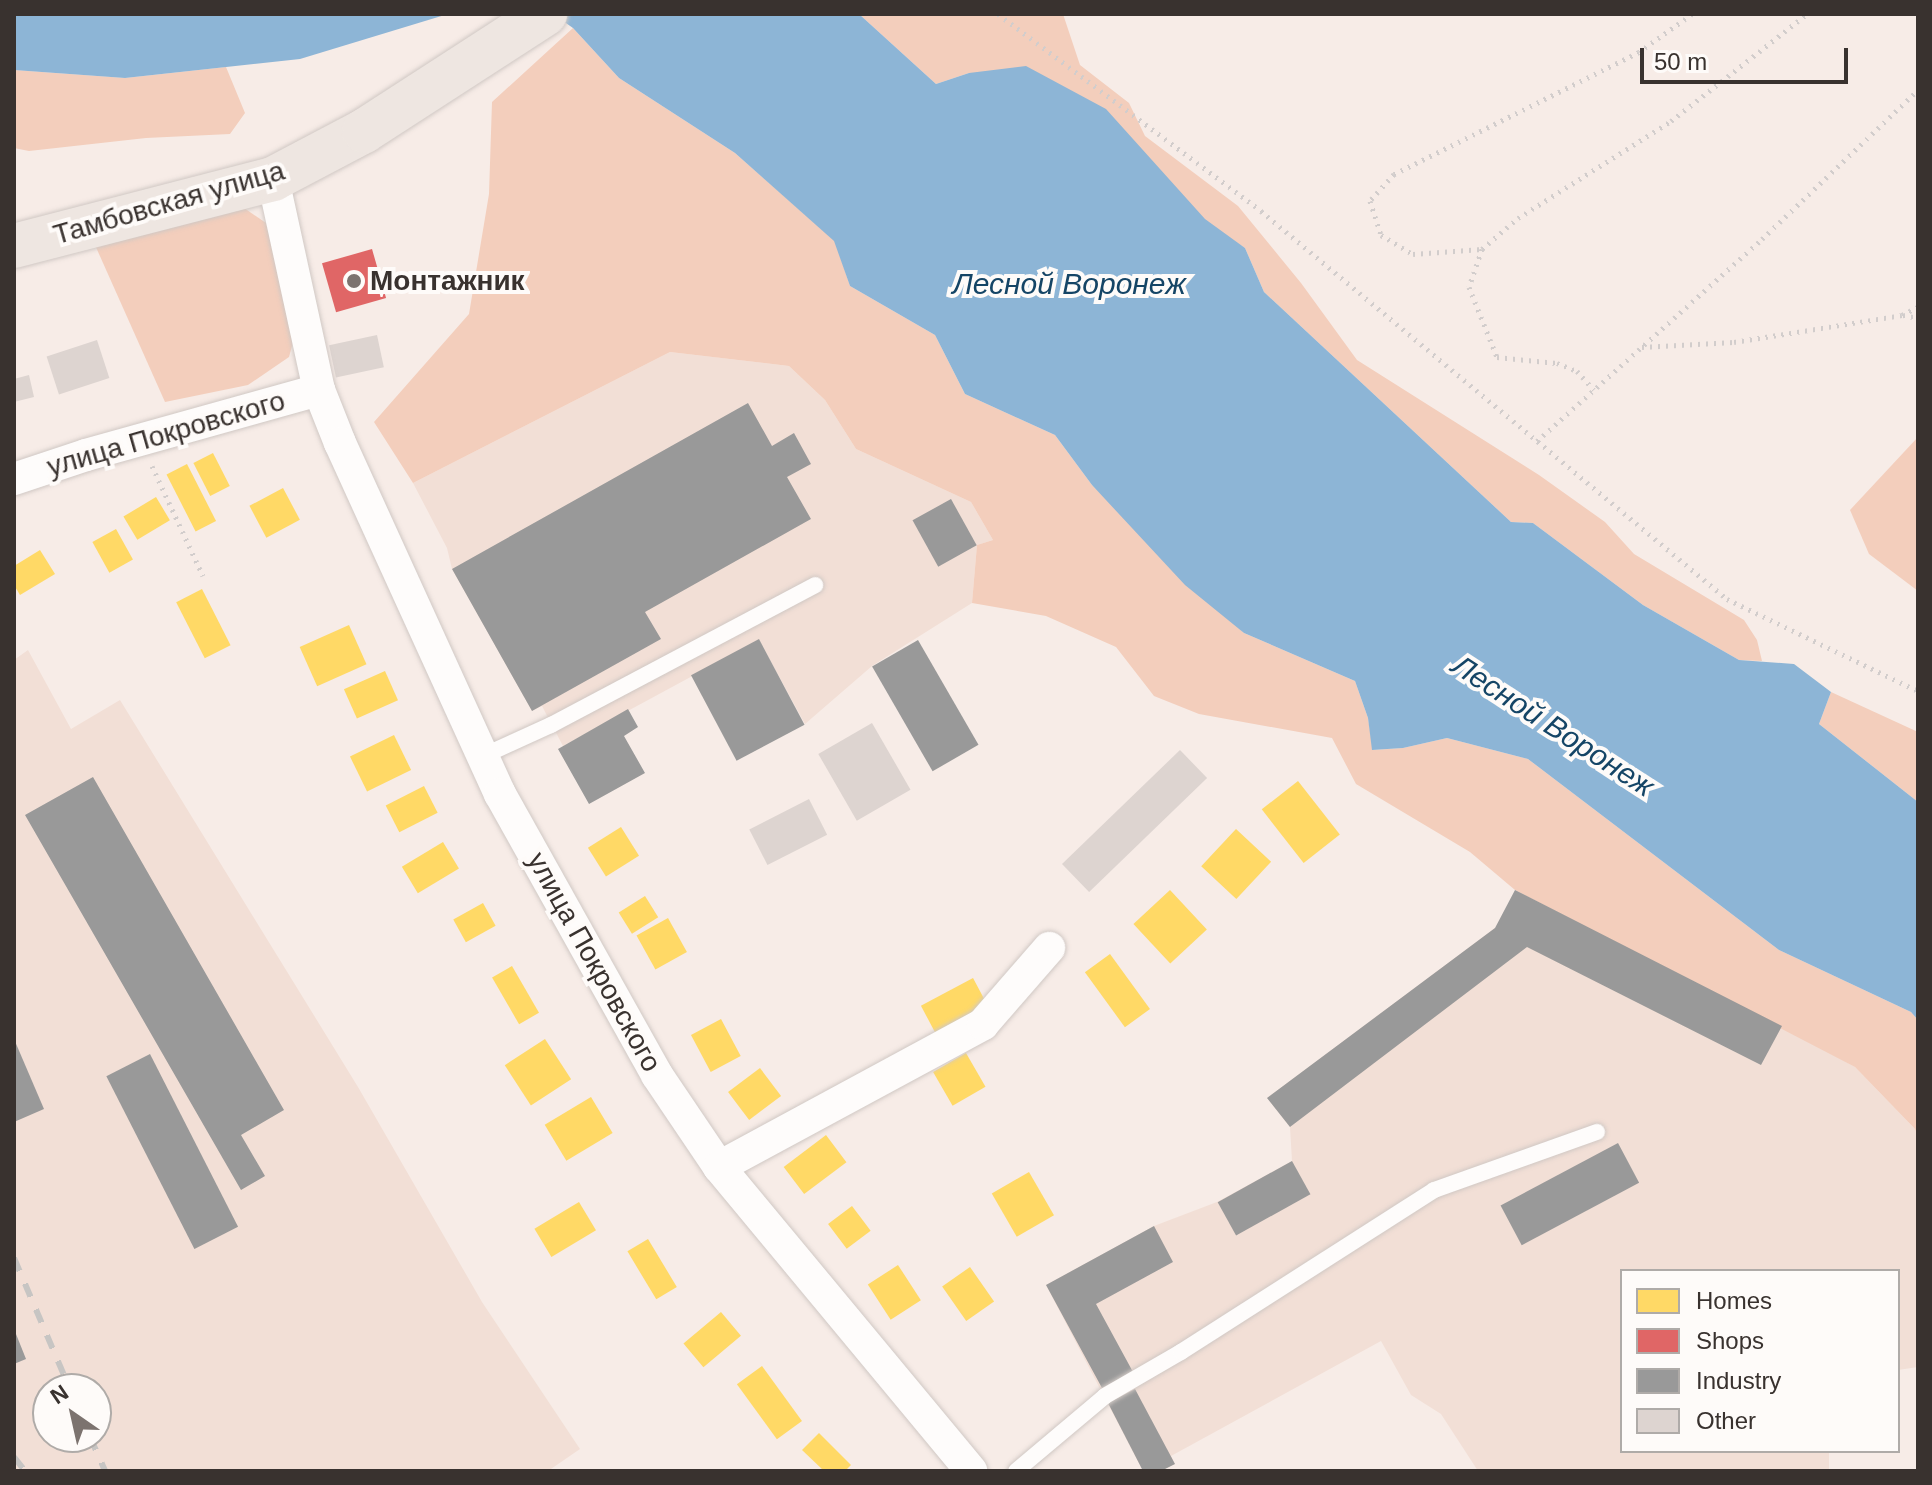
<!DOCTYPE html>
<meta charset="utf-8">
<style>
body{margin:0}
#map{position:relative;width:1932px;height:1485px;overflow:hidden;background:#f7ece7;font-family:Helvetica,sans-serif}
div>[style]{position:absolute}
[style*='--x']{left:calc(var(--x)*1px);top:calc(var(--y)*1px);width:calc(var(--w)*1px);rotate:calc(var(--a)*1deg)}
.built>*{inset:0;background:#f2dfd6}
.green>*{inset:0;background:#f3cebc}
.water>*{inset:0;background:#8db5d6}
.homes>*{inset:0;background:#ffd966;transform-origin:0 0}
.shops>*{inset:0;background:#e06666;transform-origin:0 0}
.industry>*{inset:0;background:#999;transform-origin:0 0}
.building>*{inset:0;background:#ddd4d0;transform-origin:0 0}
.path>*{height:5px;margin-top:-2.5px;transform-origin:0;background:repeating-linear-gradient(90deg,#d2cdcc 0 2px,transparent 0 8px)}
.roads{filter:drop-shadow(0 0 2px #d0c8c4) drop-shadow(0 0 2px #d0c8c4)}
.lane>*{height:16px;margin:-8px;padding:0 8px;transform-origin:8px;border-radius:8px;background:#fefcfb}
.street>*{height:32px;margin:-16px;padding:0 16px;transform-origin:16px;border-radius:16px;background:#fefcfb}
.primary>*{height:44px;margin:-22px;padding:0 22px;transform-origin:22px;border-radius:22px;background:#eee6e1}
.rail>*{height:6px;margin-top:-3px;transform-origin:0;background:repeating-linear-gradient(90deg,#c7c5c3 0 14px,transparent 0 28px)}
.dots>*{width:22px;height:22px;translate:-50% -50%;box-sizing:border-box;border:4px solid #fefbf9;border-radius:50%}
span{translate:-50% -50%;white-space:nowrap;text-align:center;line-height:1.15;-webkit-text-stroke:8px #fefbf9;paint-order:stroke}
.street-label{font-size:28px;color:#39322f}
.poi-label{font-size:28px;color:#39322f;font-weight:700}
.left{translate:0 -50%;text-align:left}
.water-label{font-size:30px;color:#154566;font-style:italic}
.frame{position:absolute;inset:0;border:16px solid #39322f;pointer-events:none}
.legend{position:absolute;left:1620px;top:1269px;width:280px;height:184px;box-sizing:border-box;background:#fefbf9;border:2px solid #afaba8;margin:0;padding:10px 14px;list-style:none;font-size:24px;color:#39322f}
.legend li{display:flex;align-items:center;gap:16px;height:40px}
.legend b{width:40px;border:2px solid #afaba8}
.north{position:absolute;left:32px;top:1373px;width:80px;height:80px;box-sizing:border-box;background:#fefbf9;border:2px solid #afaba8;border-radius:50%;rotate:326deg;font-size:22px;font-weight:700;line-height:32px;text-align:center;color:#39322f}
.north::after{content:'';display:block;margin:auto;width:28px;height:36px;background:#7c736f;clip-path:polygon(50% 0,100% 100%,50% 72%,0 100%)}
.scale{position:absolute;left:1640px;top:48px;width:208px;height:36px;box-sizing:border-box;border:4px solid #39322f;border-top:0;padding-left:10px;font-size:24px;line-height:28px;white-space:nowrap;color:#39322f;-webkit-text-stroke:6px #fefbf9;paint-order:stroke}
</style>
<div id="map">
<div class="built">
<div style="clip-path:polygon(670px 352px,789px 366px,825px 400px,856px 449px,971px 502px,993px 540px,977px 545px,972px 603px,872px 666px,805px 724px,759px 640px,563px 746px,542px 706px,532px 711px,452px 569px,447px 548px,413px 483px)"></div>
<div style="clip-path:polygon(evenodd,28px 650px,71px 729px,120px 700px,358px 1087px,482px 1302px,580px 1449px,548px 1471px,14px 1471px,14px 660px,28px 650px,48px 1389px,96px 1389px,96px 1437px,48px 1437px,48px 1389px)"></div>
<div style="clip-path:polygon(1495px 928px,1782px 1026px,1855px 1067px,1915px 1129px,1918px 1137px,1918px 1367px,1898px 1370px,1898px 1271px,1622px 1271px,1622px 1451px,1829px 1451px,1829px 1471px,1478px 1471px,1441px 1414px,1411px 1395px,1381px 1341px,1171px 1456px,1175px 1464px,1161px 1471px,1143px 1471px,1046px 1285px,1154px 1226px,1217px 1202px,1292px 1161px,1290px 1127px,1267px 1098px)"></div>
</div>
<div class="green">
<div style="clip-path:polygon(859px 14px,1063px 14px,1080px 65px,1129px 103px,1145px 136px,1238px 206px,1301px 283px,1357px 360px,1539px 475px,1605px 522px,1634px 554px,1744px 620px,1757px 640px,1762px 661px,1739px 660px,1643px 605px,1533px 523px,1511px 522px,1264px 292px,1245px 248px,969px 73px,936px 84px)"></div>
<div style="clip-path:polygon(573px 28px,619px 78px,735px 153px,835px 241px,850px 286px,935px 335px,965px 394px,1055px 435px,1092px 485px,1244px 633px,1355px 681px,1368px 718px,1373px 750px,1403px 748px,1447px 738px,1528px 759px,1779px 950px,1911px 1012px,1918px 1020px,1918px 1137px,1915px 1129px,1855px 1067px,1515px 890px,1470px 852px,1356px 784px,1332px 738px,1199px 714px,1154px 696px,1116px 647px,1046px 616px,972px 603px,977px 545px,993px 540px,971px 502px,856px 449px,825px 400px,789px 366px,670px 352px,413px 483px,374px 422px,469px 314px,489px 194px,492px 102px)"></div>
<div style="clip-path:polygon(226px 67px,245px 113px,230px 134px,146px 138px,29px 151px,14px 148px,14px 70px,125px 78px)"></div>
<div style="clip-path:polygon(234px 201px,266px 223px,295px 335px,289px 357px,248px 385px,165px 402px,95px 245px)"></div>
<div style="clip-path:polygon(1918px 437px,1918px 591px,1869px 554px,1850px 510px)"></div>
<div style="clip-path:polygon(1831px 692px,1918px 732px,1918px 802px,1819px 724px)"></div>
</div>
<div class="water">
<div style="clip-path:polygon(14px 14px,448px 14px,300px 59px,125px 78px,14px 70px)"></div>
<div style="clip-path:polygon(553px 14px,859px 14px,936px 84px,969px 73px,1026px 66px,1106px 109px,1205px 219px,1245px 248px,1264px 292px,1511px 522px,1533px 523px,1643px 605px,1739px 660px,1794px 664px,1831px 692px,1819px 724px,1918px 802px,1918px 1020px,1911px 1012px,1779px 950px,1528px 759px,1447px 738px,1403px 748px,1372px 750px,1368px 718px,1355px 681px,1244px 633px,1185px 585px,1092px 485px,1055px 435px,965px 394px,935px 335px,850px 286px,834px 241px,735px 153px,619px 78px,573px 28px)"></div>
</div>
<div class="homes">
<div style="left:213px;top:453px;width:37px;height:22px;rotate:63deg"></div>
<div style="left:187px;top:464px;width:64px;height:23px;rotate:63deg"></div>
<div style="left:283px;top:488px;width:36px;height:38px;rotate:62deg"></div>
<div style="left:156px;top:497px;width:27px;height:38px;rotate:59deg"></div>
<div style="left:116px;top:529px;width:35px;height:27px;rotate:61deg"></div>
<div style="clip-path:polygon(40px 550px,55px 574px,20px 595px,14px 585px,14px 566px)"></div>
<div style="left:202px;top:589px;width:63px;height:29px;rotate:63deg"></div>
<div style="left:349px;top:625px;width:43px;height:54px;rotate:66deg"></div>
<div style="left:385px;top:671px;width:32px;height:45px;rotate:66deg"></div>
<div style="left:394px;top:735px;width:39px;height:49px;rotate:64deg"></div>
<div style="left:1298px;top:781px;width:68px;height:46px;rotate:52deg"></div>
<div style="left:424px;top:786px;width:30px;height:43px;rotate:63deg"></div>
<div style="left:621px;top:827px;width:34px;height:39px;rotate:58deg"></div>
<div style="left:1236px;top:829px;width:48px;height:51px;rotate:43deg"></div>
<div style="left:443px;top:842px;width:31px;height:48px;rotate:59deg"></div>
<div style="left:1170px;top:890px;width:54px;height:50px;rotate:47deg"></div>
<div style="left:645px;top:896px;width:25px;height:31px;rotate:58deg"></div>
<div style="left:483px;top:903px;width:26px;height:34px;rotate:61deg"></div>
<div style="left:668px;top:918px;width:39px;height:36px;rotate:61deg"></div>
<div style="left:1110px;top:954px;width:68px;height:31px;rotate:54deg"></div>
<div style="left:512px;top:966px;width:54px;height:23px;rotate:60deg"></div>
<div style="left:973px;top:978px;width:32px;height:59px;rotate:62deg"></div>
<div style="left:721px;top:1019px;width:42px;height:34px;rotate:62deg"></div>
<div style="left:545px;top:1039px;width:48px;height:48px;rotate:57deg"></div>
<div style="left:966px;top:1053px;width:39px;height:38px;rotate:60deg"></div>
<div style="left:760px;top:1068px;width:35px;height:40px;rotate:53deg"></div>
<div style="left:591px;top:1097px;width:42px;height:54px;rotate:59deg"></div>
<div style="left:826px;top:1135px;width:34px;height:53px;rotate:53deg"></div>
<div style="left:1029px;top:1172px;width:50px;height:43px;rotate:60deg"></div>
<div style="left:579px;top:1202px;width:33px;height:52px;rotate:59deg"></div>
<div style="left:852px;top:1206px;width:31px;height:30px;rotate:53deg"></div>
<div style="left:648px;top:1239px;width:56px;height:24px;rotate:59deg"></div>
<div style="left:898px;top:1265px;width:42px;height:36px;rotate:57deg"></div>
<div style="left:970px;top:1267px;width:42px;height:34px;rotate:55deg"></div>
<div style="left:721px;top:1312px;width:31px;height:49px;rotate:50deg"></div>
<div style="left:762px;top:1366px;width:68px;height:31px;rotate:54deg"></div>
<div style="clip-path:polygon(819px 1433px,851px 1465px,845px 1471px,824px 1471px,802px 1450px)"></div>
</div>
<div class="shops">
<div style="left:372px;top:249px;width:51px;height:52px;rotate:74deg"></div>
</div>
<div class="industry">
<div style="clip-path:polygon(748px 403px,772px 446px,794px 433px,811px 464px,787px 477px,811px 519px,645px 612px,661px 639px,532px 711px,452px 569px)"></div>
<div style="left:951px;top:499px;width:53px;height:44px;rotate:61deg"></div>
<div style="left:759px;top:639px;width:97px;height:77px;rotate:62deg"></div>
<div style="left:918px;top:640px;width:121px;height:53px;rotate:60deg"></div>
<div style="clip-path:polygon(628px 709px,638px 727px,624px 736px,645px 773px,589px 804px,558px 749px)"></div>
<div style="clip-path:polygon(93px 777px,284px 1110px,241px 1135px,265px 1176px,241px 1190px,25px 815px)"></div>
<div style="clip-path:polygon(1515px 890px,1782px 1026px,1761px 1065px,1527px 947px,1290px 1127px,1267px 1098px,1495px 928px)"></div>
<div style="clip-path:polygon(14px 1039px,44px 1109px,14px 1122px)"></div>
<div style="left:150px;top:1054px;width:194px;height:49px;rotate:63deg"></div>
<div style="left:1618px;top:1143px;width:45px;height:133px;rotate:62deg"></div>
<div style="left:1292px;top:1161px;width:38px;height:85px;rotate:61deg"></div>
<div style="clip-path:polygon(1154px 1226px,1173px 1262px,1096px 1304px,1133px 1372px,1102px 1388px,1046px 1285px)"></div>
<div style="clip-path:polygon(14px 1329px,26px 1359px,14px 1364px)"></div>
<div style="clip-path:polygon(1135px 1389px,1175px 1464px,1161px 1471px,1143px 1471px,1108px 1403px)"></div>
</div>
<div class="building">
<div style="left:377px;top:335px;width:33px;height:49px;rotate:78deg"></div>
<div style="left:97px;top:340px;width:40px;height:53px;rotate:72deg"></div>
<div style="clip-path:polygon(29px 375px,34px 397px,14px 402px,14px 379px)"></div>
<div style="left:872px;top:723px;width:77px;height:62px;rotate:60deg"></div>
<div style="left:1180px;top:750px;width:39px;height:164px;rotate:46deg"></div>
<div style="left:809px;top:799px;width:40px;height:67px;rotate:63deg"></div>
</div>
<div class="path">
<div style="--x:998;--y:14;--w:329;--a:36.8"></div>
<div style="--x:1261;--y:211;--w:606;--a:39.78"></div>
<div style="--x:1727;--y:599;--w:212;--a:25.7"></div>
<div style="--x:1692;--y:14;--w:65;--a:144.4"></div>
<div style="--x:1639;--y:52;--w:274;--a:153.5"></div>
<div style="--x:1394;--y:174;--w:36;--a:132"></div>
<div style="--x:1370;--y:201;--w:36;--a:72"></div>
<div style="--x:1381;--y:235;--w:37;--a:31"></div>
<div style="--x:1413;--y:254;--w:69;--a:-4.1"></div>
<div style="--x:1482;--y:249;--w:48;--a:-40.7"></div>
<div style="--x:1518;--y:218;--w:181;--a:-32.4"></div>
<div style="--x:1671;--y:121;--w:173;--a:-38.2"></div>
<div style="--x:1482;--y:249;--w:40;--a:108.9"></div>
<div style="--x:1469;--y:287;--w:75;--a:68.2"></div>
<div style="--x:1497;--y:357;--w:60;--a:5.7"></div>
<div style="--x:1557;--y:363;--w:22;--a:22"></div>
<div style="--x:1577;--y:371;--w:25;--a:48"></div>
<div style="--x:1903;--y:315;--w:15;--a:11"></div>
<div style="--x:1642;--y:347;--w:92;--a:-3.1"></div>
<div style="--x:1734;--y:342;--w:170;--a:-9.1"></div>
<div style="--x:1902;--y:315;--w:18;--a:-27"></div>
<div style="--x:1537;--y:441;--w:302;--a:-41.9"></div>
<div style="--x:1762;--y:239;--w:216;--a:-43.7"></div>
<div style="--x:152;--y:466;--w:121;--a:65.1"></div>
</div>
<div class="roads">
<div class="lane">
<div style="--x:483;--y:756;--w:75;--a:-24.5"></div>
<div style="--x:551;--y:725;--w:299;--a:-27.9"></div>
<div style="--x:1016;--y:1471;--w:116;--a:-40.1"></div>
<div style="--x:1105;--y:1396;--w:88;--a:-30.1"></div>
<div style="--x:1181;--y:1352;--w:300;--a:-32.6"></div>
<div style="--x:1434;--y:1190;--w:173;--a:-19.6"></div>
</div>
<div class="street">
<div style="--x:273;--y:179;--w:216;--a:77.7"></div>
<div style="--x:319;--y:390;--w:57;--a:68.4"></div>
<div style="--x:340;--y:443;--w:386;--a:65.5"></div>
<div style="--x:500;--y:794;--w:322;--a:60.8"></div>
<div style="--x:657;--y:1075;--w:111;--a:56"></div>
<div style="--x:719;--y:1167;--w:395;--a:50.3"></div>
<div style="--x:14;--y:479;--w:76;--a:-18.4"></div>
<div style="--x:86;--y:455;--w:242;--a:-15.6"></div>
<div style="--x:719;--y:1167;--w:300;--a:-28.4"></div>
<div style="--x:983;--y:1024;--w:101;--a:-49"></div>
</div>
<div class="primary">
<div style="--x:14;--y:246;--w:268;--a:-14.5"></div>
<div style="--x:273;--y:179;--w:103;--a:-27.8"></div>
<div style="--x:364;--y:131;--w:216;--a:-32.9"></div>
</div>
</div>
<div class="rail">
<div style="--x:14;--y:1258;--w:142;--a:66.9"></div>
<div style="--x:90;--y:1437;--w:37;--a:66"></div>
<div style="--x:14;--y:1457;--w:18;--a:52"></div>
</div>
<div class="dots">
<div style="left:354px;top:281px;background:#7c736f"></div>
</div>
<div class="street-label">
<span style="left:169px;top:203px;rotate:-16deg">Тамбовская улица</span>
<span style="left:166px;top:434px;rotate:-16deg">улица Покровского</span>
<span style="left:594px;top:962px;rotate:61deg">улица Покровского</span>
</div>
<div class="poi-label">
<span class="left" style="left:370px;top:281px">Монтажник</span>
</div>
<div class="water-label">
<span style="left:1069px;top:284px">Лесной Воронеж</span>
<span style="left:1553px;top:726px;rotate:33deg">Лесной Воронеж</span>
</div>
<div class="frame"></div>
<ul class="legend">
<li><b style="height:22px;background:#ffd966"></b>Homes</li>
<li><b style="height:22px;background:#e06666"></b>Shops</li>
<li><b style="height:22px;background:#999"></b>Industry</li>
<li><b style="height:22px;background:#ddd4d0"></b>Other</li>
</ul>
<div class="north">N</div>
<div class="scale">50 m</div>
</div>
